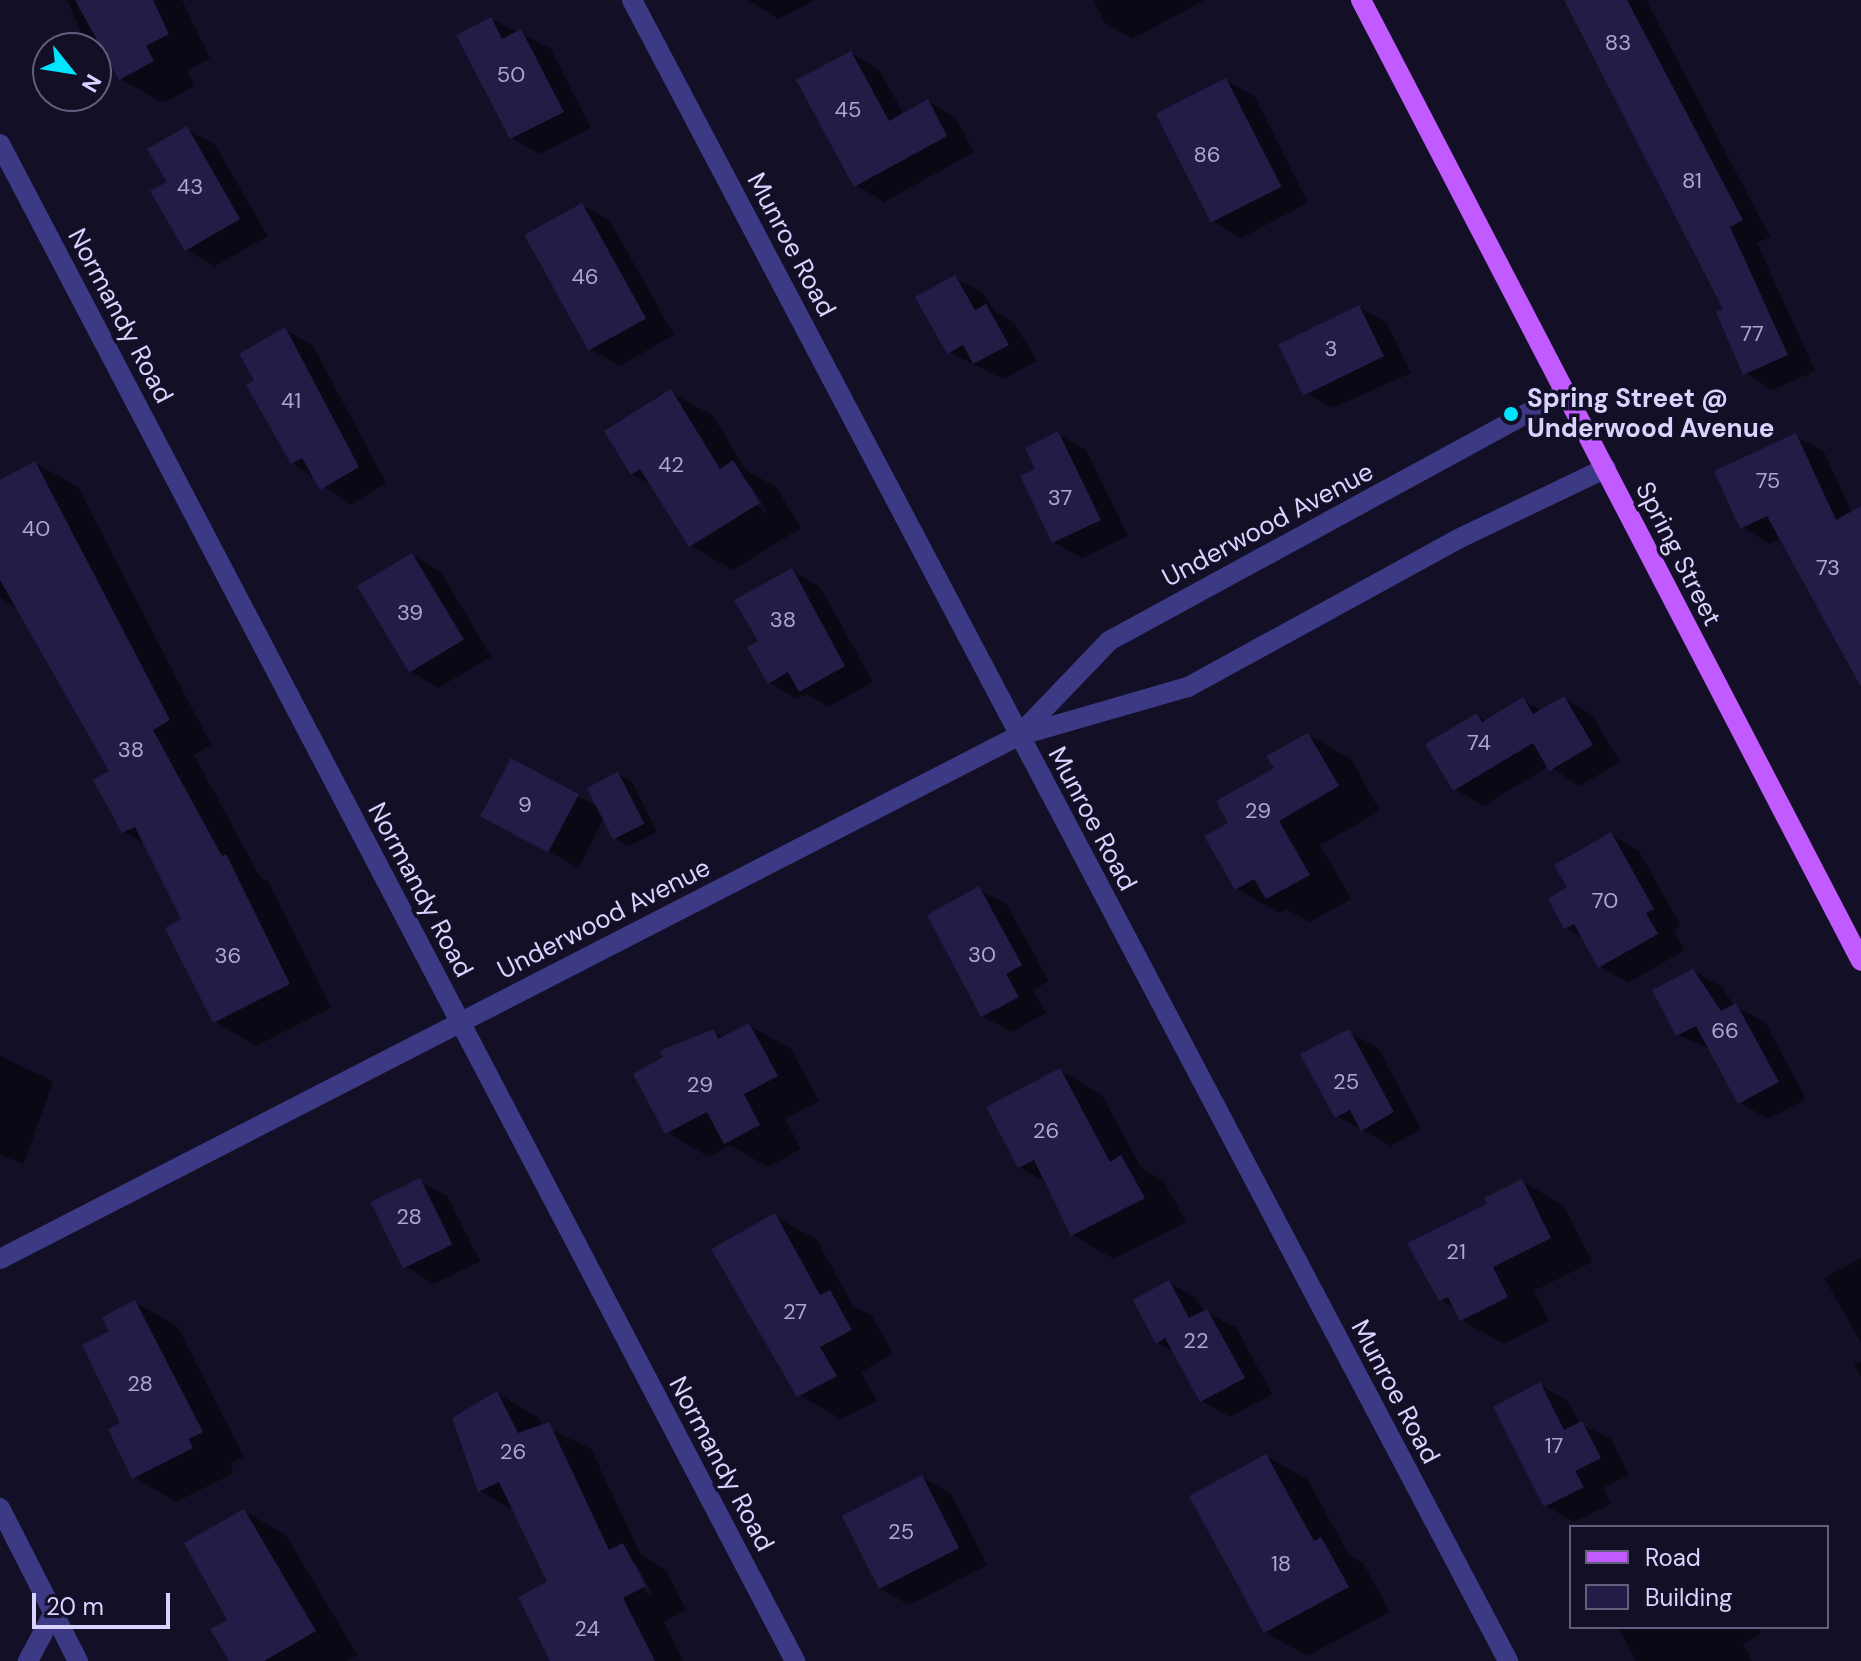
<!DOCTYPE html>
<style>
body{margin:0}
#map{position:relative;width:1861px;height:1661px;overflow:hidden;background:#130f26;font-family:"DM Sans",sans-serif}
div>[style]{position:absolute}
[style*='--x']{left:calc(var(--x)*1px);top:calc(var(--y)*1px);width:calc(var(--w)*1px);rotate:calc(var(--a)*1deg)}
.shadow>*{inset:0;background:#0007}
.building>*{inset:0;background:#241b47;transform-origin:0 0}
.minor>*{height:20px;margin:-10px;padding:0 10px;transform-origin:10px;border-radius:10px;background:#3d3a85}
.major>*{height:20px;margin:-10px;padding:0 10px;transform-origin:10px;border-radius:10px;background:#c25bff}
.dots>*{width:22px;height:22px;translate:-50% -50%;box-sizing:border-box;border:4px solid #130f26;border-radius:50%}
span{translate:-50% -50%;white-space:nowrap;text-align:center;line-height:1.15;-webkit-text-stroke:7px #130f26;paint-order:stroke}
.number-label{font-size:22px;color:#aca6d1}
.number-label span{-webkit-text-stroke-width:0}
.street-label{font-size:26px;color:#d9d4ff}
.poi-label{font-size:26px;color:#d9d4ff;font-weight:700}
.left{translate:0 -50%;text-align:left}
.legend{position:absolute;left:1569px;top:1525px;width:260px;height:104px;box-sizing:border-box;background:#130f26;border:2px solid #625e7d;margin:0;padding:10px 14px;list-style:none;font-size:24px;color:#d9d4ff}
.legend li{display:flex;align-items:center;gap:16px;height:40px}
.legend b{width:40px;border:2px solid #625e7d}
.north{position:absolute;left:32px;top:32px;width:80px;height:80px;box-sizing:border-box;background:#130f26;border:2px solid #625e7d;border-radius:50%;rotate:120deg;font-size:22px;font-weight:700;line-height:32px;text-align:center;color:#d9d4ff}
.north::after{content:'';display:block;margin:auto;width:28px;height:36px;background:#00e5ff;clip-path:polygon(50% 0,100% 100%,50% 72%,0 100%)}
.scale{position:absolute;left:32px;top:1593px;width:138px;height:36px;box-sizing:border-box;border:4px solid #d9d4ff;border-top:0;padding-left:10px;font-size:24px;line-height:28px;white-space:nowrap;color:#d9d4ff;-webkit-text-stroke:6px #130f26;paint-order:stroke}
</style>
<div id="map">
<div class="shadow">
<div style="clip-path:polygon(67px 0,182px 0,210px 58px,187px 71px,195px 86px,163px 103px,121px 79px,102px 45px,81px 33px)"></div>
<div style="clip-path:polygon(748px 0,814px 0,814px 1px,778px 19px)"></div>
<div style="clip-path:polygon(1094px 0,1205px 0,1132px 39px,1104px 22px)"></div>
<div style="clip-path:polygon(1566px 0,1646px 0,1770px 237px,1757px 243px,1815px 371px,1773px 390px,1745px 373px,1726px 310px)"></div>
<div style="clip-path:polygon(491px 19px,550px 48px,591px 128px,540px 154px,512px 138px)"></div>
<div style="clip-path:polygon(851px 53px,879px 70px,904px 114px,928px 101px,956px 118px,974px 152px,884px 202px,856px 185px)"></div>
<div style="clip-path:polygon(1226px 80px,1255px 97px,1308px 203px,1241px 238px,1213px 221px)"></div>
<div style="clip-path:polygon(187px 129px,215px 145px,268px 236px,215px 266px,186px 250px,170px 183px)"></div>
<div style="clip-path:polygon(582px 205px,610px 221px,674px 335px,619px 366px,591px 349px)"></div>
<div style="clip-path:polygon(955px 278px,984px 294px,994px 311px,1014px 323px,1037px 361px,1003px 379px,949px 352px)"></div>
<div style="clip-path:polygon(1359px 307px,1387px 323px,1411px 373px,1332px 408px,1304px 391px)"></div>
<div style="clip-path:polygon(285px 329px,313px 346px,386px 483px,350px 505px,293px 463px,257px 381px)"></div>
<div style="clip-path:polygon(evenodd,671px 392px,713px 416px,746px 470px,776px 487px,801px 528px,733px 570px,691px 546px,653px 486px,632px 474px,671px 392px,746px 484px,750px 484px,767px 511px,764px 513px,746px 484px)"></div>
<div style="clip-path:polygon(1058px 434px,1086px 450px,1128px 536px,1082px 558px,1054px 542px)"></div>
<div style="clip-path:polygon(1796px 436px,1824px 452px,1852px 513px,1861px 511px,1861px 679px,1781px 538px,1770px 544px,1742px 527px)"></div>
<div style="clip-path:polygon(35px 463px,78px 487px,211px 745px,194px 755px,260px 877px,268px 881px,331px 1008px,256px 1046px,214px 1021px,184px 920px,146px 845px,124px 832px,112px 771px,17px 608px,0 598px,0 482px)"></div>
<div style="clip-path:polygon(412px 555px,441px 572px,491px 657px,438px 688px,410px 671px)"></div>
<div style="clip-path:polygon(792px 571px,820px 587px,873px 682px,829px 707px,807px 694px,797px 699px,769px 682px,760px 641px)"></div>
<div style="clip-path:polygon(1564px 698px,1592px 715px,1620px 762px,1579px 786px,1549px 766px,1483px 806px,1455px 789px,1477px 715px,1487px 721px,1523px 700px,1542px 711px)"></div>
<div style="clip-path:polygon(1308px 735px,1351px 759px,1380px 811px,1320px 845px,1351px 899px,1310px 922px,1286px 909px,1279px 913px,1237px 889px,1231px 824px)"></div>
<div style="clip-path:polygon(618px 774px,632px 782px,657px 832px,629px 846px,615px 838px,604px 817px,579px 868px,511px 831px,578px 796px,600px 809px)"></div>
<div style="clip-path:polygon(1611px 835px,1639px 851px,1681px 926px,1674px 930px,1685px 950px,1628px 983px,1600px 966px,1584px 938px,1565px 927px,1570px 888px)"></div>
<div style="clip-path:polygon(979px 889px,1007px 905px,1049px 981px,1033px 990px,1046px 1013px,1011px 1032px,983px 1016px)"></div>
<div style="clip-path:polygon(1693px 971px,1722px 987px,1734px 1006px,1765px 1022px,1806px 1099px,1768px 1119px,1739px 1102px,1711px 1049px,1678px 1035px)"></div>
<div style="clip-path:polygon(749px 1025px,791px 1049px,819px 1101px,785px 1119px,801px 1149px,768px 1167px,730px 1145px,709px 1157px,667px 1132px,714px 1032px,725px 1038px)"></div>
<div style="clip-path:polygon(1349px 1032px,1378px 1048px,1421px 1129px,1391px 1146px,1337px 1116px)"></div>
<div style="clip-path:polygon(0 1056px,53px 1081px,24px 1164px,0 1155px)"></div>
<div style="clip-path:polygon(1060px 1070px,1102px 1095px,1141px 1168px,1164px 1181px,1186px 1222px,1114px 1259px,1072px 1235px,1047px 1183px,1019px 1167px)"></div>
<div style="clip-path:polygon(420px 1181px,448px 1197px,480px 1261px,434px 1284px,406px 1267px)"></div>
<div style="clip-path:polygon(1522px 1181px,1564px 1206px,1592px 1262px,1534px 1291px,1549px 1321px,1504px 1344px,1461px 1320px,1456px 1309px,1441px 1300px,1489px 1205px)"></div>
<div style="clip-path:polygon(775px 1216px,817px 1240px,853px 1306px,872px 1316px,893px 1354px,861px 1372px,877px 1401px,841px 1419px,799px 1395px)"></div>
<div style="clip-path:polygon(1861px 1258px,1861px 1342px,1824px 1278px)"></div>
<div style="clip-path:polygon(1169px 1282px,1197px 1299px,1205px 1312px,1236px 1327px,1272px 1394px,1230px 1417px,1202px 1401px,1176px 1353px,1157px 1343px)"></div>
<div style="clip-path:polygon(135px 1302px,177px 1326px,244px 1457px,230px 1463px,234px 1473px,176px 1502px,134px 1477px,112px 1332px)"></div>
<div style="clip-path:polygon(1861px 1361px,1861px 1377px,1854px 1365px)"></div>
<div style="clip-path:polygon(1540px 1385px,1568px 1401px,1580px 1424px,1611px 1439px,1629px 1475px,1603px 1488px,1611px 1504px,1574px 1522px,1546px 1506px)"></div>
<div style="clip-path:polygon(evenodd,497px 1393px,539px 1418px,543px 1426px,591px 1449px,641px 1555px,666px 1570px,686px 1610px,664px 1622px,683px 1661px,553px 1661px,550px 1583px,515px 1511px,480px 1491px,497px 1393px,632px 1563px,636px 1563px,652px 1594px,648px 1596px,632px 1563px)"></div>
<div style="clip-path:polygon(1266px 1456px,1308px 1480px,1349px 1555px,1363px 1563px,1390px 1612px,1307px 1656px,1265px 1632px)"></div>
<div style="clip-path:polygon(922px 1477px,951px 1494px,987px 1565px,909px 1605px,881px 1589px)"></div>
<div style="clip-path:polygon(244px 1511px,286px 1535px,357px 1655px,347px 1661px,231px 1661px)"></div>
<div style="clip-path:polygon(1618px 1627px,1757px 1627px,1761px 1634px,1743px 1644px,1752px 1661px,1636px 1661px)"></div>
</div>
<div class="building">
<div style="clip-path:polygon(75px 0,153px 0,169px 34px,146px 46px,154px 61px,119px 80px)"></div>
<div style="clip-path:polygon(1564px 0,1627px 0,1743px 220px,1730px 227px,1788px 355px,1743px 375px,1716px 312px,1723px 309px)"></div>
<div style="clip-path:polygon(491px 17px,502px 39px,521px 29px,564px 112px,510px 139px,456px 35px)"></div>
<div style="clip-path:polygon(851px 51px,889px 121px,928px 99px,947px 136px,854px 187px,796px 80px)"></div>
<div style="left:1226px;top:78px;width:122px;height:79px;rotate:63deg"></div>
<div style="clip-path:polygon(187px 126px,240px 219px,185px 251px,150px 191px,167px 182px,147px 149px)"></div>
<div style="left:582px;top:203px;width:132px;height:66px;rotate:61deg"></div>
<div style="clip-path:polygon(955px 275px,975px 310px,986px 304px,1009px 345px,973px 364px,963px 345px,947px 354px,915px 297px)"></div>
<div style="left:1359px;top:305px;width:57px;height:90px;rotate:64deg"></div>
<div style="clip-path:polygon(285px 327px,359px 467px,320px 490px,302px 458px,291px 464px,246px 385px,254px 380px,239px 354px)"></div>
<div style="clip-path:polygon(671px 389px,720px 469px,733px 460px,760px 503px,689px 547px,640px 469px,631px 475px,604px 431px)"></div>
<div style="clip-path:polygon(1058px 431px,1101px 520px,1052px 543px,1020px 476px,1035px 469px,1025px 448px)"></div>
<div style="clip-path:polygon(1796px 433px,1836px 520px,1861px 506px,1861px 687px,1767px 516px,1740px 529px,1714px 471px)"></div>
<div style="clip-path:polygon(35px 461px,170px 720px,153px 730px,222px 856px,226px 854px,290px 984px,213px 1023px,165px 928px,181px 919px,135px 827px,122px 833px,93px 780px,109px 771px,0 580px,0 480px)"></div>
<div style="left:412px;top:553px;width:101px;height:64px;rotate:59deg"></div>
<div style="clip-path:polygon(792px 568px,845px 666px,799px 692px,788px 672px,768px 684px,747px 647px,758px 641px,734px 600px)"></div>
<div style="clip-path:polygon(1564px 696px,1593px 745px,1549px 771px,1533px 743px,1453px 791px,1425px 744px,1477px 713px,1482px 722px,1523px 697px,1533px 714px)"></div>
<div style="clip-path:polygon(1308px 733px,1339px 786px,1279px 821px,1310px 875px,1266px 899px,1254px 879px,1235px 890px,1204px 836px,1228px 823px,1216px 801px,1274px 768px,1266px 756px)"></div>
<div style="left:511px;top:758px;width:77px;height:66px;rotate:28deg"></div>
<div style="left:618px;top:772px;width:58px;height:35px;rotate:63deg"></div>
<div style="clip-path:polygon(1611px 832px,1654px 909px,1646px 913px,1658px 934px,1598px 968px,1574px 924px,1564px 929px,1548px 899px,1567px 887px,1554px 865px)"></div>
<div style="clip-path:polygon(979px 886px,1022px 965px,1006px 974px,1019px 997px,981px 1017px,927px 915px)"></div>
<div style="clip-path:polygon(1693px 969px,1721px 1011px,1736px 1003px,1779px 1082px,1738px 1104px,1696px 1026px,1676px 1036px,1652px 990px)"></div>
<div style="clip-path:polygon(749px 1023px,778px 1076px,744px 1094px,760px 1125px,724px 1144px,707px 1112px,665px 1134px,633px 1074px,663px 1057px,659px 1051px,714px 1029px,718px 1039px)"></div>
<div style="clip-path:polygon(1349px 1029px,1394px 1112px,1361px 1131px,1350px 1110px,1335px 1118px,1300px 1054px)"></div>
<div style="clip-path:polygon(1060px 1068px,1110px 1162px,1121px 1155px,1145px 1198px,1071px 1236px,1034px 1160px,1018px 1168px,986px 1107px)"></div>
<div style="left:420px;top:1178px;width:74px;height:55px;rotate:64deg"></div>
<div style="clip-path:polygon(1522px 1179px,1551px 1238px,1493px 1267px,1508px 1297px,1460px 1321px,1448px 1297px,1439px 1301px,1407px 1243px,1487px 1204px,1484px 1198px)"></div>
<div style="clip-path:polygon(775px 1213px,820px 1295px,830px 1290px,852px 1330px,820px 1347px,837px 1376px,797px 1397px,711px 1249px)"></div>
<div style="clip-path:polygon(1169px 1280px,1189px 1318px,1207px 1309px,1245px 1378px,1200px 1402px,1165px 1338px,1156px 1344px,1133px 1300px)"></div>
<div style="clip-path:polygon(135px 1300px,203px 1432px,189px 1439px,193px 1448px,132px 1479px,108px 1429px,120px 1423px,82px 1345px,109px 1331px,102px 1317px)"></div>
<div style="clip-path:polygon(1540px 1382px,1564px 1430px,1582px 1421px,1601px 1458px,1575px 1471px,1584px 1487px,1544px 1507px,1493px 1407px)"></div>
<div style="clip-path:polygon(497px 1391px,518px 1433px,549px 1422px,609px 1550px,623px 1543px,646px 1586px,623px 1598px,655px 1661px,550px 1661px,518px 1597px,547px 1582px,499px 1482px,478px 1492px,452px 1418px)"></div>
<div style="clip-path:polygon(1266px 1454px,1314px 1541px,1321px 1537px,1349px 1587px,1264px 1633px,1189px 1496px)"></div>
<div style="left:922px;top:1475px;width:82px;height:90px;rotate:63deg"></div>
<div style="clip-path:polygon(244px 1509px,316px 1631px,264px 1661px,229px 1661px,210px 1629px,227px 1620px,184px 1543px)"></div>
</div>
<div class="minor">
<div style="--x:632;--y:0;--w:1878;--a:62.19"></div>
<div style="--x:0;--y:144;--w:1713;--a:62.34"></div>
<div style="--x:1018;--y:736;--w:132;--a:-46.2"></div>
<div style="--x:1109;--y:641;--w:520;--a:-28.58"></div>
<div style="--x:0;--y:1259;--w:1144;--a:-27.19"></div>
<div style="--x:1018;--y:736;--w:177;--a:-16.1"></div>
<div style="--x:1188;--y:687;--w:308;--a:-28.7"></div>
<div style="--x:1458;--y:539;--w:164;--a:-25.6"></div>
<div style="--x:0;--y:1508;--w:172;--a:63"></div>
<div style="--x:28;--y:1661;--w:53;--a:-62"></div>
</div>
<div class="major">
<div style="--x:1361;--y:0;--w:1083;--a:62.51"></div>
</div>
<div class="dots">
<div style="left:1511px;top:414px;background:#00e5ff"></div>
</div>
<div class="number-label">
<span style="left:1618px;top:43px">83</span>
<span style="left:511px;top:75px">50</span>
<span style="left:848px;top:110px">45</span>
<span style="left:1207px;top:155px">86</span>
<span style="left:1692px;top:181px">81</span>
<span style="left:190px;top:187px">43</span>
<span style="left:585px;top:277px">46</span>
<span style="left:1752px;top:334px">77</span>
<span style="left:1331px;top:349px">3</span>
<span style="left:291px;top:401px">41</span>
<span style="left:671px;top:465px">42</span>
<span style="left:1768px;top:481px">75</span>
<span style="left:1060px;top:498px">37</span>
<span style="left:36px;top:529px">40</span>
<span style="left:1828px;top:568px">73</span>
<span style="left:410px;top:613px">39</span>
<span style="left:783px;top:620px">38</span>
<span style="left:1479px;top:743px">74</span>
<span style="left:131px;top:750px">38</span>
<span style="left:525px;top:805px">9</span>
<span style="left:1258px;top:811px">29</span>
<span style="left:1605px;top:901px">70</span>
<span style="left:982px;top:955px">30</span>
<span style="left:228px;top:956px">36</span>
<span style="left:1725px;top:1031px">66</span>
<span style="left:1346px;top:1082px">25</span>
<span style="left:700px;top:1085px">29</span>
<span style="left:1046px;top:1131px">26</span>
<span style="left:409px;top:1217px">28</span>
<span style="left:1456px;top:1252px">21</span>
<span style="left:795px;top:1312px">27</span>
<span style="left:1196px;top:1341px">22</span>
<span style="left:140px;top:1384px">28</span>
<span style="left:1554px;top:1446px">17</span>
<span style="left:513px;top:1452px">26</span>
<span style="left:901px;top:1532px">25</span>
<span style="left:1281px;top:1564px">18</span>
<span style="left:587px;top:1629px">24</span>
</div>
<div class="street-label">
<span style="left:791px;top:245px;rotate:62deg">Munroe Road</span>
<span style="left:120px;top:316px;rotate:62deg">Normandy Road</span>
<span style="left:1268px;top:525px;rotate:-28deg">Underwood Avenue</span>
<span style="left:1678px;top:554px;rotate:63deg">Spring Street</span>
<span style="left:1092px;top:819px;rotate:62deg">Munroe Road</span>
<span style="left:420px;top:890px;rotate:62deg">Normandy Road</span>
<span style="left:604px;top:919px;rotate:-27deg">Underwood Avenue</span>
<span style="left:1395px;top:1392px;rotate:62deg">Munroe Road</span>
<span style="left:721px;top:1464px;rotate:62deg">Normandy Road</span>
</div>
<div class="poi-label">
<span class="left" style="left:1527px;top:414px">Spring Street @<br>Underwood Avenue</span>
</div>
<ul class="legend">
<li><b style="height:10px;background:#c25bff"></b>Road</li>
<li><b style="height:22px;background:#241b47"></b>Building</li>
</ul>
<div class="north">N</div>
<div class="scale">20 m</div>
</div>
